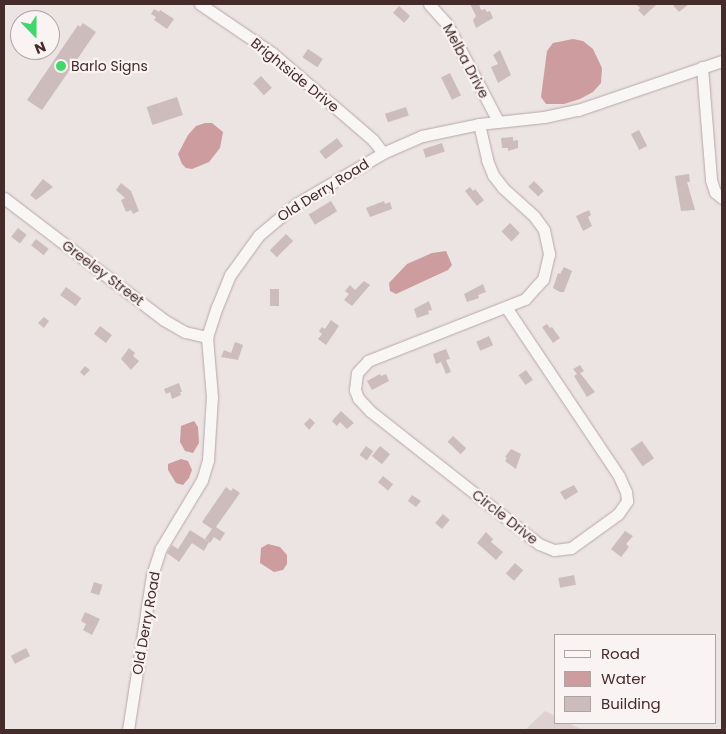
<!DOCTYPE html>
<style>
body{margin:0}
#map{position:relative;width:726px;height:734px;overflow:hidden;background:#ece3e3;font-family:Poppins,sans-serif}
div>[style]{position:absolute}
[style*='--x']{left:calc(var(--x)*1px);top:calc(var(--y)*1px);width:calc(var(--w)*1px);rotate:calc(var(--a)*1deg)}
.built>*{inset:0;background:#ded1d0}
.water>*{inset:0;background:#cd9c9e}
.building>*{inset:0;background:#ccbdbc;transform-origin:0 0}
.roads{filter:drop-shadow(0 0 1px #b7a8a7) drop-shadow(0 0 1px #b7a8a7)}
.minor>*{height:11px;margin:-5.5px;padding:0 5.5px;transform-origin:5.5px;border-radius:5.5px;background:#f9f6f6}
.dots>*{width:14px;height:14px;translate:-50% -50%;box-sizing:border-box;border:2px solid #f9f3f3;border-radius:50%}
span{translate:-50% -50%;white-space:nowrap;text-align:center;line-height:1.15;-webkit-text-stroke:4.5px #f9f3f3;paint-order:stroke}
.street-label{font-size:14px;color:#452b29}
.poi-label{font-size:14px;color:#452b29}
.left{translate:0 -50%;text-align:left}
.frame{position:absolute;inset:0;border:5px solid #452b29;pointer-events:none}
.legend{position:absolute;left:554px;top:634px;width:162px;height:90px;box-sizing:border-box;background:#f9f3f3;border:1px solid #b1a3a2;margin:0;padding:6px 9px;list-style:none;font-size:15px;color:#452b29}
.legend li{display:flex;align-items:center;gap:10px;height:25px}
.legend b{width:25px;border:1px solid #b1a3a2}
.north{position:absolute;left:10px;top:10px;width:50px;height:50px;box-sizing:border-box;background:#f9f3f3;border:1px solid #b1a3a2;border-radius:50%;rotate:158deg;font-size:14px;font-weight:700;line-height:20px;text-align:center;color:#452b29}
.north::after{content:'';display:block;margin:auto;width:18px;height:22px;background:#42d76d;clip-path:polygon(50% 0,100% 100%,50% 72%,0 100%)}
</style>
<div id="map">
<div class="built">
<div style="clip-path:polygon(545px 711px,555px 716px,555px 723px,568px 723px,583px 730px,525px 730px)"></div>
</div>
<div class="water">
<div style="clip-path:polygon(573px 39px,583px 41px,593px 49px,602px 68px,601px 83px,593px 92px,580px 99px,564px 104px,546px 104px,541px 97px,547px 51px,553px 43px)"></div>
<div style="clip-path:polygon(205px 123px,212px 123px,223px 132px,220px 148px,209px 162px,192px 169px,186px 168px,182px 164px,178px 154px,188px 135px,196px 126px)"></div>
<div style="clip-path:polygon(446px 251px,452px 265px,448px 270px,396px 294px,390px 291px,389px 283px,407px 264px,432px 253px)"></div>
<div style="clip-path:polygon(194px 421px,198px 427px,199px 443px,193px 453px,185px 451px,180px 442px,181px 426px)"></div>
<div style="clip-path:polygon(181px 459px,188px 461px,192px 470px,189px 478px,183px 485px,176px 483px,168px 470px,168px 464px)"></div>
<div style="clip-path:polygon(268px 544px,280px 547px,287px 555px,287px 564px,283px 570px,274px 572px,260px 563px,261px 548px)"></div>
</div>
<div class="building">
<div style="clip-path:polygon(470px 4px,479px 4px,481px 10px,485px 9px,487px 12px,490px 11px,493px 18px,476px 28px,473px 20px,476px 16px)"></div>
<div style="clip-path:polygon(636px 4px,657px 4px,644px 16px,638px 10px,640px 8px)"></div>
<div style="clip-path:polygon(672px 4px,689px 4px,679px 12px)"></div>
<div style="left:399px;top:6px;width:15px;height:9px;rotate:42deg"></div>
<div style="clip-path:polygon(154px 9px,159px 12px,160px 10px,174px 19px,167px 29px,154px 20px,156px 17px,151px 14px)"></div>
<div style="clip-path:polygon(83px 23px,96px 32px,42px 110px,27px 100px,78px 25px,80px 27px)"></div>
<div style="left:308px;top:49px;width:18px;height:10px;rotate:34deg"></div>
<div style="clip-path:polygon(500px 50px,511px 75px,498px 83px,491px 67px,498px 64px,493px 55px)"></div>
<div style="left:450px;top:73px;width:25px;height:10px;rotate:64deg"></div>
<div style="left:261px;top:76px;width:16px;height:11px;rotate:47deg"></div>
<div style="left:177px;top:97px;width:19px;height:32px;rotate:72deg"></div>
<div style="left:406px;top:107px;width:9px;height:22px;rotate:72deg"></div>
<div style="left:639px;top:130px;width:18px;height:9px;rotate:63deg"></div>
<div style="clip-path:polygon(513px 137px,513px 141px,518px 140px,518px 148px,508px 151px,508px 148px,502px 148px,501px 138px)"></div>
<div style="left:337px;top:138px;width:10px;height:22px;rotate:53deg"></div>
<div style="left:442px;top:143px;width:9px;height:20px;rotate:72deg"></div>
<div style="clip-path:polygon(689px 174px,690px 182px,687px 182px,695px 210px,681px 211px,675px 176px)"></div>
<div style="clip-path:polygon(43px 179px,53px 187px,36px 200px,30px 195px)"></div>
<div style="left:534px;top:181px;width:14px;height:8px;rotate:45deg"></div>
<div style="clip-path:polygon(121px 183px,131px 191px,139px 211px,133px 214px,131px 210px,126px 212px,121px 200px,125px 198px,116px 190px)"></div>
<div style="clip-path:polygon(470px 187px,473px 191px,475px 189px,484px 200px,477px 206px,465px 191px)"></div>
<div style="left:331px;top:201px;width:12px;height:26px;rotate:59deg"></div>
<div style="clip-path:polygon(384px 201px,385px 204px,390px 202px,392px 209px,370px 217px,366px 208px)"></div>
<div style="clip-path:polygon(589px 210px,591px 215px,588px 217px,592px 226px,583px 231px,576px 216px)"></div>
<div style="left:510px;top:223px;width:14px;height:12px;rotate:45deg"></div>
<div style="left:18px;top:228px;width:11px;height:11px;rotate:38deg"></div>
<div style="left:286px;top:234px;width:10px;height:23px;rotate:45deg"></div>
<div style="left:36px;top:239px;width:16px;height:8px;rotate:38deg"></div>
<div style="clip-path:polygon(564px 267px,572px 271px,564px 292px,560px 292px,553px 288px,558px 273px,560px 274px)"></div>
<div style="clip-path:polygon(364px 281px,370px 285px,352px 306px,344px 300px,349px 294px,345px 291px,350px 285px,355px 290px)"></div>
<div style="clip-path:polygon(483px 284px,486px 292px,478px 295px,479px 298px,467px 302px,464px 294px)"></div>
<div style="left:66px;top:287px;width:19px;height:10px;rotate:36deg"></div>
<div style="left:270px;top:289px;width:9px;height:17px"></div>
<div style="clip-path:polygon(429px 301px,432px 310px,428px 311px,429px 314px,417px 318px,414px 309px)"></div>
<div style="clip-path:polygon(44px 317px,49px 321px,44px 328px,38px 323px)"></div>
<div style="clip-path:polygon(331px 320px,339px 326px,326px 345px,318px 339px,322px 334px,319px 331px,322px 327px,325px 329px)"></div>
<div style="clip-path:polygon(547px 324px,550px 328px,552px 327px,560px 338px,553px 343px,542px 327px)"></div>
<div style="left:100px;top:326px;width:15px;height:10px;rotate:37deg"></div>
<div style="left:489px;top:336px;width:10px;height:14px;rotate:66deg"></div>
<div style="clip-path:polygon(235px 342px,243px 345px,238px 360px,221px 357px,224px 350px,231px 353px)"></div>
<div style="clip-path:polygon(129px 348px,135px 353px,133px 356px,139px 361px,131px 370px,121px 359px)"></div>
<div style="clip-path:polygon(446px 349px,450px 359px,446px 360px,451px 372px,446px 374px,441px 362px,436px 364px,433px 354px)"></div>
<div style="clip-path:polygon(580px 365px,584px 371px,580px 373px,595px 392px,587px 397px,574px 376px,577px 374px,573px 369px)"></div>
<div style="clip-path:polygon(85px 366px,90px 370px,84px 376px,80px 372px)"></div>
<div style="left:526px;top:370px;width:12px;height:9px;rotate:55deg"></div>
<div style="clip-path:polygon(380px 374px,381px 376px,386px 374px,389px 381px,372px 390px,367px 381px)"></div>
<div style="clip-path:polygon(179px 383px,182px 392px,180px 392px,181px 395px,172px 399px,170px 392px,166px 394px,164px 389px)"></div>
<div style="clip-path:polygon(341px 411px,354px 423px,347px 429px,340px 422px,337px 426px,332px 421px)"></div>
<div style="clip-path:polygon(310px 418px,315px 423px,309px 430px,304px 424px)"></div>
<div style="left:453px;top:436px;width:18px;height:8px;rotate:43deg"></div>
<div style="left:642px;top:441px;width:21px;height:14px;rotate:55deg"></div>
<div style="left:366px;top:446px;width:9px;height:11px;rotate:36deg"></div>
<div style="left:380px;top:446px;width:13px;height:13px;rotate:39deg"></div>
<div style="clip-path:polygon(511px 449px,521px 454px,516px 469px,505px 461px,507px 458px,505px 457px)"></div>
<div style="left:383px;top:476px;width:13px;height:8px;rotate:39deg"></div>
<div style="clip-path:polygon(574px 485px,578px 492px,565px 500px,560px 492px)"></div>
<div style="clip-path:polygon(226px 487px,231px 491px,233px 488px,240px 493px,216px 527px,225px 533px,220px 541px,214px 537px,210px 543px,205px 539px,212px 529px,202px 522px)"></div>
<div style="clip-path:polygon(412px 495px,421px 501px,416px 507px,408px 501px)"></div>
<div style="left:443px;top:514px;width:9px;height:12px;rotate:41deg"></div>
<div style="clip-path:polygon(190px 530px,209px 542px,204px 551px,192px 543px,179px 562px,167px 553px,172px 545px,178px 549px)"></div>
<div style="clip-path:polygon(625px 531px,633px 536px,626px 544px,629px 547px,621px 557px,611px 549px)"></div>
<div style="clip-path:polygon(486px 532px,493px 539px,491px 542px,503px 552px,496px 560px,477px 543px)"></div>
<div style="left:515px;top:563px;width:11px;height:14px;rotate:41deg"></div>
<div style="left:574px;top:575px;width:10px;height:16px;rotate:79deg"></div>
<div style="left:94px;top:582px;width:9px;height:11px;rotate:18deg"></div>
<div style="clip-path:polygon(85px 612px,100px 619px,92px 635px,83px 630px,86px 624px,81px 621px)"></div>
<div style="left:26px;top:648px;width:9px;height:17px;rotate:63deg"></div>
</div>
<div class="roads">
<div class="minor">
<div style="--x:200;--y:4;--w:87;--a:34.2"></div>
<div style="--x:272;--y:53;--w:133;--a:40.7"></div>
<div style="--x:373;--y:140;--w:16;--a:52"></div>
<div style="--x:429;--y:4;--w:27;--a:48"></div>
<div style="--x:447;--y:24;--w:110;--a:62.3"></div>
<div style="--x:702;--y:67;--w:113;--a:85.4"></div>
<div style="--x:711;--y:180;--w:13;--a:72"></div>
<div style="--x:715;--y:192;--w:9;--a:41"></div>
<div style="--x:479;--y:124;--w:37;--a:77"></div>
<div style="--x:487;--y:160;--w:16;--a:68"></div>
<div style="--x:493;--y:175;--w:16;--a:52"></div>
<div style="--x:503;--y:188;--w:42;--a:42.1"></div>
<div style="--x:534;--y:216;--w:17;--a:54"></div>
<div style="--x:544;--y:230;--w:25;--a:78"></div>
<div style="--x:549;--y:254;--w:26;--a:103"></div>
<div style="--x:543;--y:279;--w:27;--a:132"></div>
<div style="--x:525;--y:299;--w:169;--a:158.5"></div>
<div style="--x:368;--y:361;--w:16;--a:133"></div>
<div style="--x:357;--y:373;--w:17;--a:97"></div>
<div style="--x:355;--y:390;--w:9;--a:69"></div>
<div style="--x:358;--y:398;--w:18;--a:47"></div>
<div style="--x:370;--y:411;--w:215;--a:38.2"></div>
<div style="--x:539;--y:544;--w:16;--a:22"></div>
<div style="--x:554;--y:550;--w:17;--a:-7"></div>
<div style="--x:571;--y:548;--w:58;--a:-35.9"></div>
<div style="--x:618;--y:514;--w:16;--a:-55"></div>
<div style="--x:627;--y:501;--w:9;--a:-96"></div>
<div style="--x:626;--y:492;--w:17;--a:-114"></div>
<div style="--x:619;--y:476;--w:203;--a:-123.8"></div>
<div style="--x:4;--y:198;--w:201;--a:37.3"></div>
<div style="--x:164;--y:320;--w:24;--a:30"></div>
<div style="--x:185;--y:332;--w:23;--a:13"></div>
<div style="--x:128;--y:730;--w:157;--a:-81.2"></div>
<div style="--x:152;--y:575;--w:28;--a:-72"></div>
<div style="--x:161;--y:548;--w:79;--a:-58.9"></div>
<div style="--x:202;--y:480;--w:21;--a:-73"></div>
<div style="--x:208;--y:460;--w:63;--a:-86.4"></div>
<div style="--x:212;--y:397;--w:60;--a:-94.8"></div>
<div style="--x:207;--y:337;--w:32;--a:-72"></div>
<div style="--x:217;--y:307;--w:35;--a:-68"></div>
<div style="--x:230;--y:275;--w:49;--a:-54.1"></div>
<div style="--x:259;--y:235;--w:48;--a:-40"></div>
<div style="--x:296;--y:204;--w:101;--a:-30.4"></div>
<div style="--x:383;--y:153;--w:43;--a:-23.6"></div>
<div style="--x:422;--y:136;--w:58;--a:-11.9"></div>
<div style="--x:479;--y:124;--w:65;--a:-6.1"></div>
<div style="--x:544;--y:117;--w:35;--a:-12"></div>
<div style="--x:578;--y:110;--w:152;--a:-18.8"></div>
</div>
</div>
<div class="dots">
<div style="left:61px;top:66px;background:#42d76d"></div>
</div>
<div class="street-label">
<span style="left:466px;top:61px;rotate:62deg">Melba Drive</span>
<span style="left:295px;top:75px;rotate:39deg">Brightside Drive</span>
<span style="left:323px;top:190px;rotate:-32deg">Old Derry Road</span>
<span style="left:103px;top:273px;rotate:37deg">Greeley Street</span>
<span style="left:505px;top:517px;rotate:38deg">Circle Drive</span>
<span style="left:146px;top:623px;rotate:-80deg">Old Derry Road</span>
</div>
<div class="poi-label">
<span class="left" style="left:71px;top:66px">Barlo Signs</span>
</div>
<div class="frame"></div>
<ul class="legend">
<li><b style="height:6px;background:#f9f6f6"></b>Road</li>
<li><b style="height:14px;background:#cd9c9e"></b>Water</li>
<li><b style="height:14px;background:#ccbdbc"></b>Building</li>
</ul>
<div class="north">N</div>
</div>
